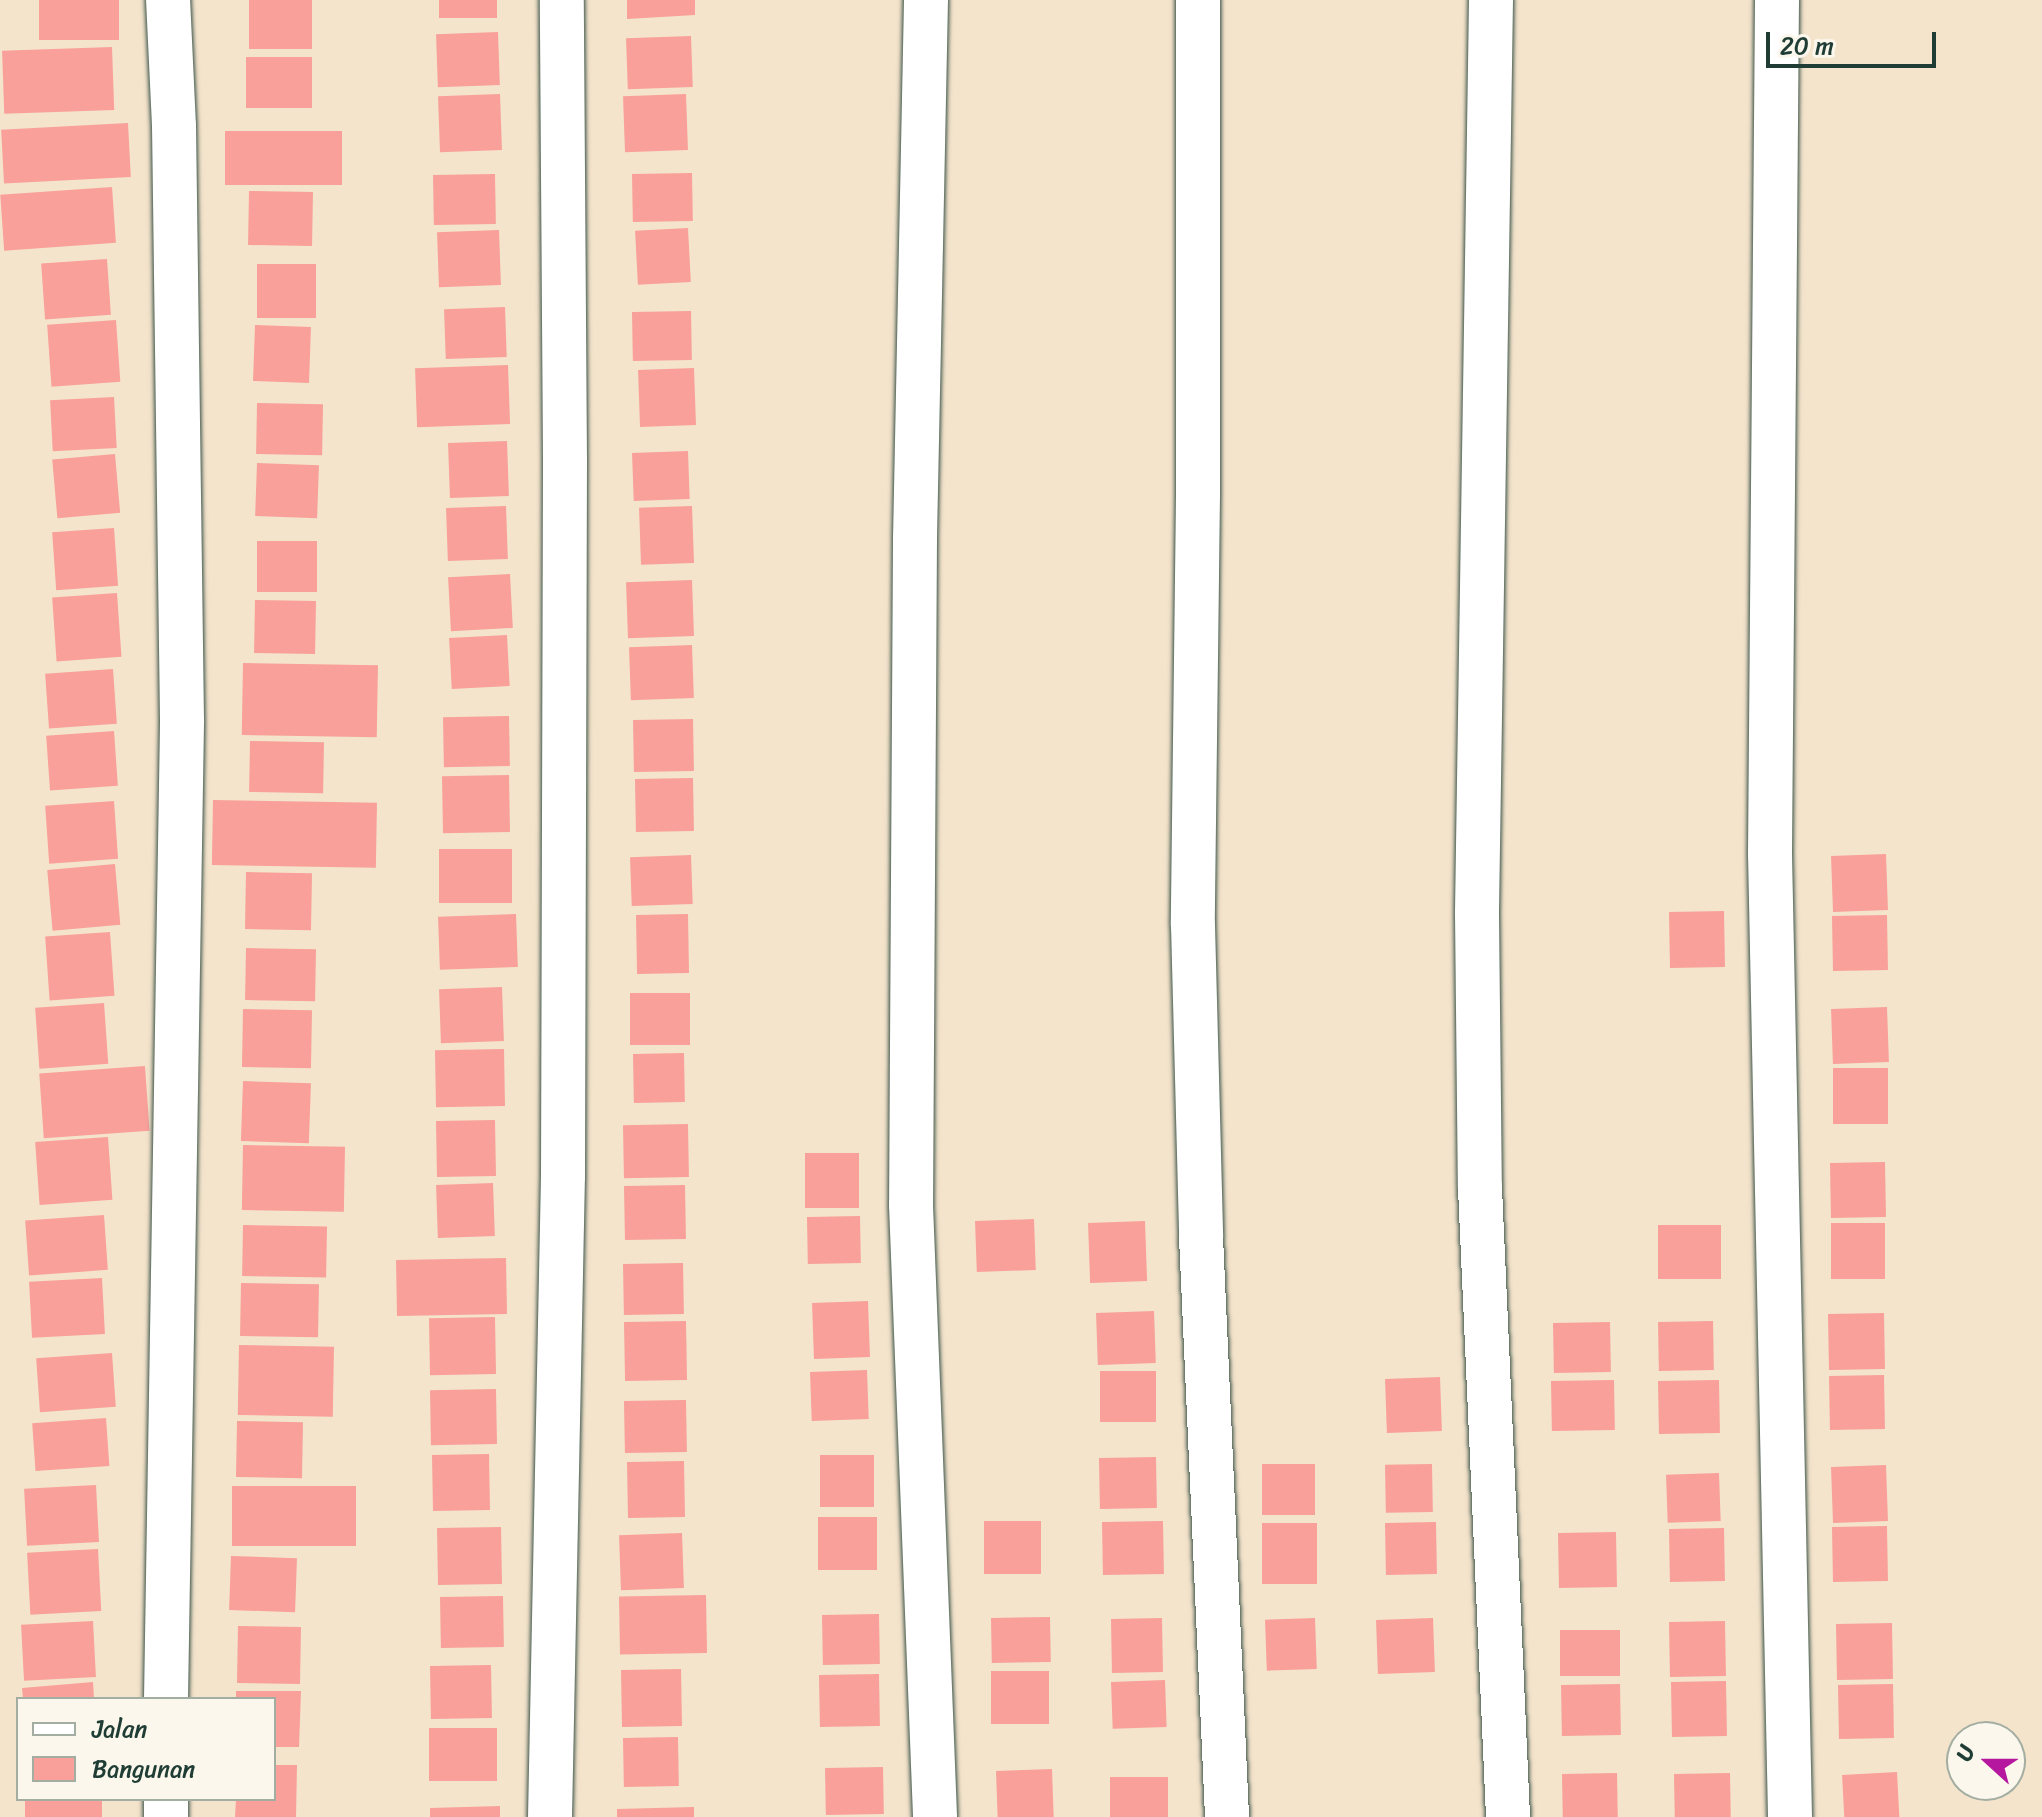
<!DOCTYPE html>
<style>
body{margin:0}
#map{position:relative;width:2042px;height:1817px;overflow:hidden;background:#f5e4cc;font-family:Sriracha,sans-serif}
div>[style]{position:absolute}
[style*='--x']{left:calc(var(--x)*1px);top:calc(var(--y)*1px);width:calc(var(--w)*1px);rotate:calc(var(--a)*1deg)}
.building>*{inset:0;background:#f8a099;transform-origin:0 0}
.roads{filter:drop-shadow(0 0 2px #3f564b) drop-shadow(0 0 2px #3f564b)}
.minor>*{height:44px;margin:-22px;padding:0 22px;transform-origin:22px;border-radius:22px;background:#fff}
span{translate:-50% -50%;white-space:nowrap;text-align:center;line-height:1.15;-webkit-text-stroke:7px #fbf7ec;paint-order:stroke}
.legend{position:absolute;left:16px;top:1697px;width:260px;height:104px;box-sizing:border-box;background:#fbf7ec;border:2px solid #a3ada2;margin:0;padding:10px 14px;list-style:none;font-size:24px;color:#1f3d34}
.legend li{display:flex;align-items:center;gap:16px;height:40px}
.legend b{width:40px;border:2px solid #a3ada2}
.north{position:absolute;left:1946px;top:1721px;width:80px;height:80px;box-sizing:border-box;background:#fbf7ec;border:2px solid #a3ada2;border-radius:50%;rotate:291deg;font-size:22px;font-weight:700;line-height:32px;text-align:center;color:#1f3d34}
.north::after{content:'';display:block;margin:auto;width:28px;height:36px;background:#b5179e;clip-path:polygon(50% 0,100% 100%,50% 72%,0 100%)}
.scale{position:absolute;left:1766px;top:32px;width:170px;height:36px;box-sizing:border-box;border:4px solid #1f3d34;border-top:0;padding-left:10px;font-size:24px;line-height:28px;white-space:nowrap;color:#1f3d34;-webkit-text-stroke:6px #fbf7ec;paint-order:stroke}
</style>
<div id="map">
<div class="building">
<div style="left:39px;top:0;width:80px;height:40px"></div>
<div style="left:249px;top:0;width:63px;height:49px"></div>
<div style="left:439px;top:0;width:58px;height:18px"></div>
<div style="clip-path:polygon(627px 0,695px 0,695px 15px,627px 19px)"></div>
<div style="left:498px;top:32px;width:53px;height:62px;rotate:88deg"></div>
<div style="left:691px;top:36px;width:51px;height:65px;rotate:88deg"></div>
<div style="left:112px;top:47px;width:63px;height:110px;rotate:88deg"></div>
<div style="left:246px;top:57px;width:66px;height:51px"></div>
<div style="left:500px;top:94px;width:56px;height:62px;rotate:88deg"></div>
<div style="left:686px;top:94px;width:56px;height:63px;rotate:88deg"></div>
<div style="left:128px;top:123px;width:54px;height:127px;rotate:87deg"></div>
<div style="left:225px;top:131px;width:117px;height:54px"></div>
<div style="left:692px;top:173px;width:48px;height:60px;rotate:89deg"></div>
<div style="left:495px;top:174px;width:50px;height:62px;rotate:89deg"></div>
<div style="left:112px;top:187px;width:56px;height:112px;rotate:86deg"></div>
<div style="left:249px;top:191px;width:64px;height:54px;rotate:1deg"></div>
<div style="left:688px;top:228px;width:54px;height:53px;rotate:87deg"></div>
<div style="left:499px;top:230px;width:55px;height:62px;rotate:88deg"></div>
<div style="left:107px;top:259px;width:56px;height:66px;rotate:86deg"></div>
<div style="left:257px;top:264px;width:59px;height:54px"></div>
<div style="left:505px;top:307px;width:50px;height:61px;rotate:88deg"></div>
<div style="left:691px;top:311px;width:49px;height:59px;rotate:89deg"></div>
<div style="left:116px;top:320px;width:62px;height:69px;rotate:86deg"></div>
<div style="left:255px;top:325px;width:56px;height:56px;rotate:2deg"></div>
<div style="left:508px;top:365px;width:59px;height:93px;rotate:88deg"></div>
<div style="left:694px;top:368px;width:57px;height:56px;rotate:88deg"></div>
<div style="left:114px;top:397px;width:51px;height:64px;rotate:87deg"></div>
<div style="left:257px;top:403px;width:66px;height:51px;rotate:1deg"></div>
<div style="left:507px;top:441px;width:55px;height:59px;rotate:88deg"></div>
<div style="left:688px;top:451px;width:48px;height:56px;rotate:88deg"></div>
<div style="left:115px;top:454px;width:59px;height:63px;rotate:85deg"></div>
<div style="left:257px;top:463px;width:62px;height:53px;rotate:2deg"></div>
<div style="left:506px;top:506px;width:53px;height:60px;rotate:88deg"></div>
<div style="left:692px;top:506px;width:57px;height:53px;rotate:88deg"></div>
<div style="left:114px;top:528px;width:58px;height:62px;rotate:86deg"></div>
<div style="left:257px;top:541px;width:60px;height:51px"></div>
<div style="left:510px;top:574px;width:54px;height:62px;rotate:87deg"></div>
<div style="left:692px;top:580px;width:56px;height:66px;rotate:88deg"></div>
<div style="left:117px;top:593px;width:64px;height:65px;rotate:86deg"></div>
<div style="left:255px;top:600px;width:61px;height:53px;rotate:1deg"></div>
<div style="left:507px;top:635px;width:51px;height:58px;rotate:87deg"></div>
<div style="left:692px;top:645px;width:53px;height:63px;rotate:88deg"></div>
<div style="left:243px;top:663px;width:135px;height:72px;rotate:1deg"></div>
<div style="left:113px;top:669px;width:55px;height:68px;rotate:86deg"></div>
<div style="left:509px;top:716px;width:50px;height:66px;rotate:89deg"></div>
<div style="left:693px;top:719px;width:52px;height:60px;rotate:89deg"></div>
<div style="left:114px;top:731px;width:55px;height:68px;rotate:86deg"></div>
<div style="left:250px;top:741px;width:74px;height:51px;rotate:1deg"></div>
<div style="left:509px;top:775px;width:57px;height:67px;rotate:89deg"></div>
<div style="left:693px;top:778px;width:53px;height:58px;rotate:89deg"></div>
<div style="left:213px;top:800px;width:164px;height:65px;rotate:1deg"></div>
<div style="left:114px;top:801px;width:58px;height:69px;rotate:86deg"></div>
<div style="left:512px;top:849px;width:54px;height:73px;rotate:90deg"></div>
<div style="left:1886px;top:854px;width:56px;height:55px;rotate:88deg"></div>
<div style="left:691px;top:855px;width:49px;height:61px;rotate:88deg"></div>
<div style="left:115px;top:864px;width:61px;height:68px;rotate:85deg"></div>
<div style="left:246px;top:872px;width:66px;height:57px;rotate:1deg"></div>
<div style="left:1724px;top:911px;width:56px;height:55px;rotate:89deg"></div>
<div style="left:516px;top:914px;width:53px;height:78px;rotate:88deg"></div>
<div style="left:688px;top:914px;width:59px;height:52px;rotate:89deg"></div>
<div style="left:1887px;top:915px;width:55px;height:55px;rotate:89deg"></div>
<div style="left:110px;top:932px;width:64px;height:65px;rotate:86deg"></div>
<div style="left:246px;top:948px;width:70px;height:52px;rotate:1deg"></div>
<div style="left:502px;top:987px;width:54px;height:63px;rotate:88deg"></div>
<div style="left:690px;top:993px;width:52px;height:60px;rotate:90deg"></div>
<div style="left:104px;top:1003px;width:61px;height:69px;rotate:86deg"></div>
<div style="left:1887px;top:1007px;width:55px;height:56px;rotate:88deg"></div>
<div style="left:243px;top:1009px;width:69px;height:58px;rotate:1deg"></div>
<div style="left:504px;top:1049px;width:57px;height:69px;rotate:89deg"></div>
<div style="left:684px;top:1053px;width:49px;height:51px;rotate:89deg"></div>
<div style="left:145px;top:1066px;width:65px;height:106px;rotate:86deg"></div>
<div style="left:1833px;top:1068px;width:55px;height:56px"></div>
<div style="left:243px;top:1081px;width:68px;height:60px;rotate:2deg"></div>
<div style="left:495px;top:1120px;width:56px;height:59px;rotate:89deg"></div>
<div style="left:688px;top:1124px;width:53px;height:65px;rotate:89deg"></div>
<div style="left:108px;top:1137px;width:63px;height:73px;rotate:86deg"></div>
<div style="left:243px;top:1145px;width:102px;height:65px;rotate:1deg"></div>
<div style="left:805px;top:1153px;width:54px;height:55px"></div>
<div style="left:1885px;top:1162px;width:55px;height:55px;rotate:89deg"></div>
<div style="left:493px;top:1183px;width:53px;height:57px;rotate:88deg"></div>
<div style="left:685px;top:1185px;width:54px;height:61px;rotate:89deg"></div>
<div style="left:104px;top:1215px;width:55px;height:79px;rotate:86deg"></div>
<div style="left:860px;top:1216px;width:47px;height:53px;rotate:89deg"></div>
<div style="left:1034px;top:1219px;width:51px;height:59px;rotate:88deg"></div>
<div style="left:1145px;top:1221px;width:60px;height:57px;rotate:88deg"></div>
<div style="left:1831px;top:1223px;width:54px;height:56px"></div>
<div style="left:243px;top:1225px;width:84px;height:51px;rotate:1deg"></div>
<div style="left:1721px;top:1225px;width:54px;height:63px;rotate:90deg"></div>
<div style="left:506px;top:1258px;width:56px;height:110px;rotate:89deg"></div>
<div style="left:683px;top:1263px;width:51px;height:60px;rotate:89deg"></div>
<div style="left:102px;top:1278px;width:56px;height:73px;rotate:87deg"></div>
<div style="left:241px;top:1283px;width:78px;height:53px;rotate:1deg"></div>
<div style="left:868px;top:1301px;width:56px;height:56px;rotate:88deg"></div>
<div style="left:1154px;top:1311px;width:52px;height:58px;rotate:88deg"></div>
<div style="left:1884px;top:1313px;width:56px;height:56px;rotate:89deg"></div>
<div style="left:495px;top:1317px;width:57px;height:66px;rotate:89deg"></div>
<div style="left:686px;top:1321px;width:59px;height:62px;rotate:89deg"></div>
<div style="left:1713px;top:1321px;width:49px;height:55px;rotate:89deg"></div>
<div style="left:1610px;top:1322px;width:50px;height:57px;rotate:89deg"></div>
<div style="left:239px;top:1345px;width:95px;height:70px;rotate:1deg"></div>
<div style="left:112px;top:1353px;width:54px;height:76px;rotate:86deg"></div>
<div style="left:867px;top:1370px;width:49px;height:57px;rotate:88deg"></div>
<div style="left:1156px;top:1371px;width:51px;height:56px;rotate:90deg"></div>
<div style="left:1884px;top:1375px;width:54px;height:55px;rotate:89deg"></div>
<div style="left:1440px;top:1377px;width:54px;height:55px;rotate:88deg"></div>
<div style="left:1614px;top:1380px;width:50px;height:63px;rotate:89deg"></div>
<div style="left:1719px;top:1380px;width:53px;height:61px;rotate:89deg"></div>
<div style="left:496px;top:1389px;width:55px;height:66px;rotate:89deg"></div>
<div style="left:686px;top:1400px;width:52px;height:62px;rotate:89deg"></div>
<div style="left:106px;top:1418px;width:48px;height:74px;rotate:86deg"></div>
<div style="left:237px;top:1421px;width:66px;height:56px;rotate:1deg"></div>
<div style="left:489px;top:1454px;width:56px;height:57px;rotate:89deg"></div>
<div style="left:874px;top:1455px;width:52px;height:54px;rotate:90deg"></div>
<div style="left:1156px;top:1457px;width:51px;height:57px;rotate:89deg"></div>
<div style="left:684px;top:1461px;width:56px;height:57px;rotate:89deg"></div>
<div style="left:1315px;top:1464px;width:51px;height:53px;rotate:90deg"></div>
<div style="left:1432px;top:1464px;width:48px;height:47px;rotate:89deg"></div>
<div style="left:1886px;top:1465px;width:56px;height:55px;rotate:88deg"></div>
<div style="left:1719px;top:1473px;width:48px;height:53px;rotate:88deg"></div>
<div style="left:96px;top:1485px;width:57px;height:72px;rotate:87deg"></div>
<div style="left:232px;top:1486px;width:124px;height:60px"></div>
<div style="left:818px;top:1517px;width:59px;height:53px"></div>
<div style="left:1041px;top:1521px;width:53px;height:57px;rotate:90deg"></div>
<div style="left:1163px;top:1521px;width:53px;height:61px;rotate:89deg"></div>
<div style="left:1436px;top:1522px;width:52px;height:51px;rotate:89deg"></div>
<div style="left:1317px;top:1523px;width:61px;height:55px;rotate:90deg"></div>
<div style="left:1887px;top:1526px;width:55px;height:55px;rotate:89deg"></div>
<div style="left:501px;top:1527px;width:57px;height:64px;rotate:89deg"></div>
<div style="left:1724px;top:1528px;width:53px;height:55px;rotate:89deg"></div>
<div style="left:1616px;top:1532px;width:55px;height:58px;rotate:89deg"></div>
<div style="left:682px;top:1533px;width:55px;height:63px;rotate:88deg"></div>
<div style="left:98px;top:1549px;width:62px;height:71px;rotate:87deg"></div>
<div style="left:231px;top:1556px;width:66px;height:54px;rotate:2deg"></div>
<div style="left:706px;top:1595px;width:58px;height:87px;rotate:89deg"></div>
<div style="left:503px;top:1596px;width:51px;height:63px;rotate:89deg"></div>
<div style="left:879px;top:1614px;width:50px;height:57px;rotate:89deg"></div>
<div style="left:1050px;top:1617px;width:45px;height:59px;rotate:89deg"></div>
<div style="left:1162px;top:1618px;width:54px;height:51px;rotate:89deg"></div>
<div style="left:1315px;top:1618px;width:51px;height:50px;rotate:88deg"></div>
<div style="left:1433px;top:1618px;width:54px;height:57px;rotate:88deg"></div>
<div style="left:93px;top:1621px;width:56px;height:72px;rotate:87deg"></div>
<div style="left:1725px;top:1621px;width:55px;height:56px;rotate:89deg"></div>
<div style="left:1892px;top:1623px;width:56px;height:56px;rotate:89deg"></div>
<div style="left:238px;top:1626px;width:63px;height:57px;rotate:1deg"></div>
<div style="left:1620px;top:1630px;width:46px;height:60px;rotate:90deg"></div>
<div style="left:491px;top:1665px;width:53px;height:61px;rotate:89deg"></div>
<div style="left:681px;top:1669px;width:57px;height:60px;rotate:89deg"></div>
<div style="left:1049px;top:1671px;width:53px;height:58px;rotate:90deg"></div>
<div style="left:879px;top:1674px;width:52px;height:60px;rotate:89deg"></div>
<div style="left:1165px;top:1680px;width:47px;height:54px;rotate:88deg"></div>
<div style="left:1726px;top:1681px;width:55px;height:55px;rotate:89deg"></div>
<div style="clip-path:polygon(93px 1682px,94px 1699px,23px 1699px,22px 1688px)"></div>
<div style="left:1620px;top:1684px;width:51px;height:59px;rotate:89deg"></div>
<div style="left:1893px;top:1684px;width:54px;height:55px;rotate:89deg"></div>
<div style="clip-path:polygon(236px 1691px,301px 1691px,299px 1747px,274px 1747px,274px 1699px,236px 1699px)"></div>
<div style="left:497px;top:1728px;width:53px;height:68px;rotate:90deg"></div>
<div style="left:678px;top:1737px;width:49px;height:55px;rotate:89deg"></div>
<div style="clip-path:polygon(274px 1765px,297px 1765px,296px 1817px,235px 1817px,236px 1799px,274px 1799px)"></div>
<div style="left:883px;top:1767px;width:47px;height:58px;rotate:89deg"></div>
<div style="left:1052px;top:1769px;width:48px;height:56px;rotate:88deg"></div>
<div style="left:1897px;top:1772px;width:45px;height:55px;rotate:87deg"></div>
<div style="left:1617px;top:1773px;width:44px;height:55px;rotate:89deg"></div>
<div style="left:1730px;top:1773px;width:44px;height:56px;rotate:89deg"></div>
<div style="left:1168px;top:1777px;width:40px;height:58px;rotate:90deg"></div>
<div style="left:25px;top:1799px;width:77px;height:18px"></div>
<div style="clip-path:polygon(500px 1806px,500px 1817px,430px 1817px,430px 1808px)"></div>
<div style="clip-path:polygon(694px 1807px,694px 1817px,617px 1817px,617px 1809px)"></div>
</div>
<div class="roads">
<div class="minor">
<div style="--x:926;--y:0;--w:539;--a:91.17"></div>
<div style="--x:915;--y:539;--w:666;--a:90.34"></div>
<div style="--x:911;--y:1205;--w:612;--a:87.75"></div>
<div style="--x:1198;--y:0;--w:495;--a:90"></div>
<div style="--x:1198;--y:495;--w:430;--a:90.7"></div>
<div style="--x:1193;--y:925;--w:312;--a:88.5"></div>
<div style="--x:1201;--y:1237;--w:581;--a:87.43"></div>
<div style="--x:1491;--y:0;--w:914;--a:90.88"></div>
<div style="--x:1477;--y:914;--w:274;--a:89.4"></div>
<div style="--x:1480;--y:1188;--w:630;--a:87.45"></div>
<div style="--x:1777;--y:0;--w:854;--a:90.47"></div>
<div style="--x:1770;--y:854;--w:963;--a:88.81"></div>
<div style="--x:166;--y:1699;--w:979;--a:-89.06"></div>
<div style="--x:182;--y:720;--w:594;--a:-90.77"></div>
<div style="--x:174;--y:126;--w:126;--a:-92.7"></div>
<div style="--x:166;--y:1817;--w:18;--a:-90"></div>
<div style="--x:550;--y:1817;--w:641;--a:-88.84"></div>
<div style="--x:563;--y:1176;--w:716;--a:-89.84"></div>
<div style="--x:565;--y:460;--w:460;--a:-90.4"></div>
</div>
</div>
<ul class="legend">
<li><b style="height:10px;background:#fff"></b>Jalan</li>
<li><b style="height:22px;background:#f8a099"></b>Bangunan</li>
</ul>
<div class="north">U</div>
<div class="scale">20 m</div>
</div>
